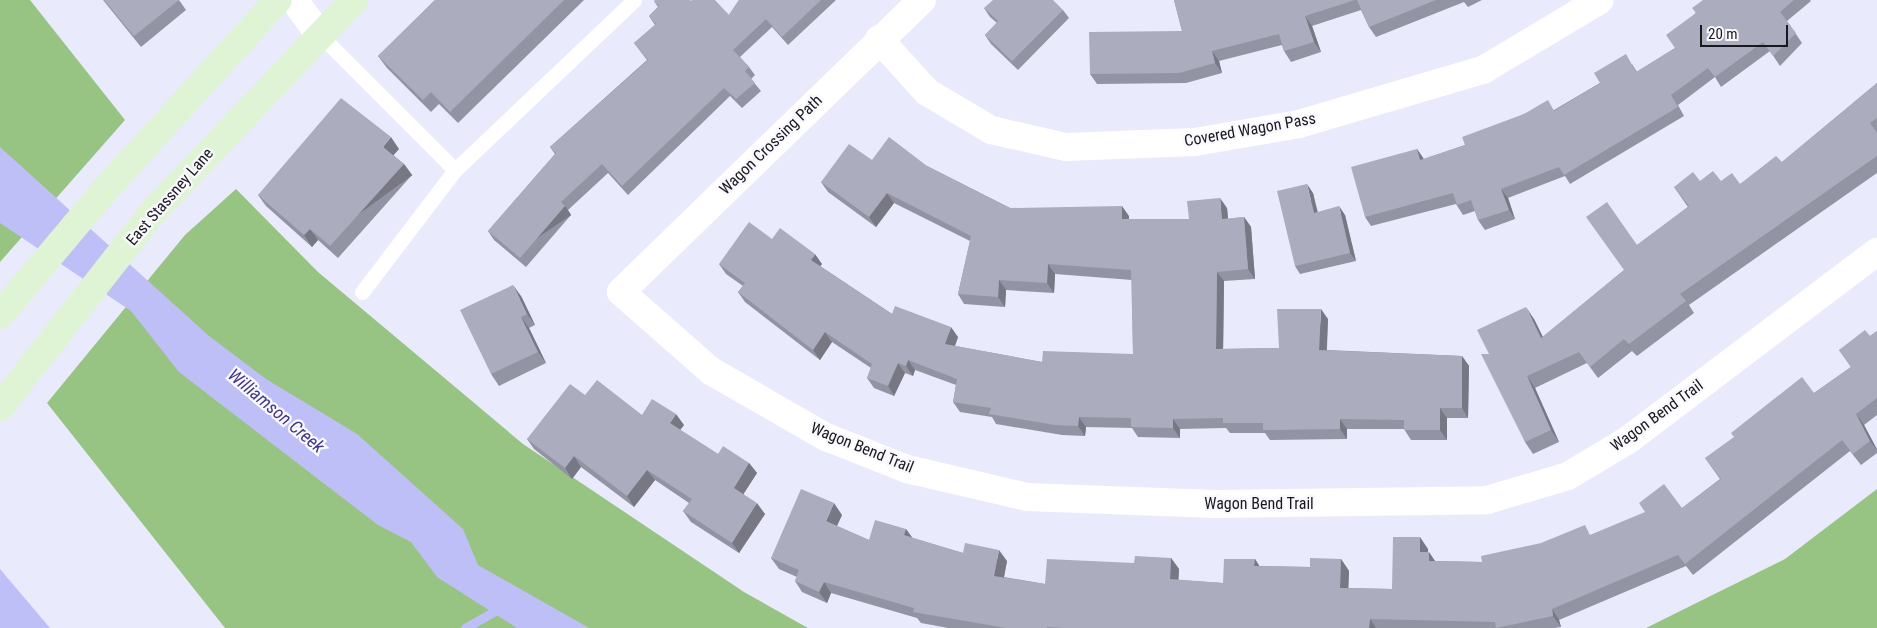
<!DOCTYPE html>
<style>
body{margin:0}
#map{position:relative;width:1877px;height:628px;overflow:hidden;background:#eaeafd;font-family:"Roboto Condensed",sans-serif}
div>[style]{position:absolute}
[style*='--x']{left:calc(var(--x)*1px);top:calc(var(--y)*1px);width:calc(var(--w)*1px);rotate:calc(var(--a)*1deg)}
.forest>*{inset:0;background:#97c383}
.water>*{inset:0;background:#bfbff8}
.stream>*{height:9px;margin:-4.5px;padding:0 4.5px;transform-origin:4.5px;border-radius:4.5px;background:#bfbff8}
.lane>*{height:15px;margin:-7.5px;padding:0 7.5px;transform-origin:7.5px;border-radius:7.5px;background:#fff}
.street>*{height:28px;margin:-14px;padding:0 14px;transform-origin:14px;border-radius:14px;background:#fff}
.secondary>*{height:28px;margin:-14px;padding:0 14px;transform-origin:14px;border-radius:14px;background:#dff3d5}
.wall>*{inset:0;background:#9394a3}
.shaded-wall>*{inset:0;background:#787885;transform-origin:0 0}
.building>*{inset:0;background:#abacbe}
span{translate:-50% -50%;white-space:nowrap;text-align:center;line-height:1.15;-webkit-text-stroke:4.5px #f9f9fd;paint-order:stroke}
.street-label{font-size:16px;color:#18181f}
.water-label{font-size:18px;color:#413687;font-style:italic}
.scale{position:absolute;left:1700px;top:25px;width:88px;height:22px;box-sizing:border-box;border:2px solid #18181f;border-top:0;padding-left:6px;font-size:15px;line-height:18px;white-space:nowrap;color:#18181f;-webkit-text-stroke:4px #f9f9fd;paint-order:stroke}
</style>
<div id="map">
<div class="forest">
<div style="clip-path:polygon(0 0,30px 0,125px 120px,0 262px)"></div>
<div style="clip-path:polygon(236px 189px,318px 272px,523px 444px,744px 592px,808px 628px,225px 628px,47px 403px,185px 235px)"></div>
<div style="clip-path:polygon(1877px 489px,1877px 628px,1646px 628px,1785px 559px)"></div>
</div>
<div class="water">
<div style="clip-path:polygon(0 147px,209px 336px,266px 379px,357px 434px,463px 529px,478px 565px,589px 628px,517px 628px,437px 577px,411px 542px,378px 525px,179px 372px,131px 311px,0 223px)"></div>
<div style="clip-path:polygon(0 569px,50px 628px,0 628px)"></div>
</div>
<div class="stream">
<div style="--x:465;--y:628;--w:43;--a:-29.6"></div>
</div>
<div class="lane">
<div style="--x:319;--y:34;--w:192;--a:45"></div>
<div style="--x:362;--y:292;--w:153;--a:-52.7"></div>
<div style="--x:455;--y:170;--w:247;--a:-43.5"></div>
</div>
<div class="street">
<div style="--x:294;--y:0;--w:42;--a:53.7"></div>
<div style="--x:922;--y:0;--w:419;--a:135.9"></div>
<div style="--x:621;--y:292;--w:120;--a:41.3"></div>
<div style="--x:711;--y:371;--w:133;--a:29.9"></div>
<div style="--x:826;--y:437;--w:87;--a:21.6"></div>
<div style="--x:907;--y:469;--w:123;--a:13.1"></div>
<div style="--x:1027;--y:497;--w:188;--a:2.1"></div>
<div style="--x:1215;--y:504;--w:272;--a:-0.8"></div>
<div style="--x:1487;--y:500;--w:84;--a:-16.5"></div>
<div style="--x:1568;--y:476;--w:70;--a:-31"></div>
<div style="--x:1628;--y:440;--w:312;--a:-37.1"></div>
<div style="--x:879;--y:39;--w:72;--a:47.8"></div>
<div style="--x:927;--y:92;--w:74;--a:30.7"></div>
<div style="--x:991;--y:130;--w:77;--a:12.8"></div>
<div style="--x:1066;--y:147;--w:129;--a:-2.2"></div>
<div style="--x:1195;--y:142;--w:106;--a:-9.8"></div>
<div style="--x:1299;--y:124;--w:192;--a:-16.4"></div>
<div style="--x:1483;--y:70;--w:136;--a:-30.9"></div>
</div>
<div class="secondary">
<div style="--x:0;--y:315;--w:162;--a:-50"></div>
<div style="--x:104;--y:191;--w:258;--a:-47.7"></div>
<div style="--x:0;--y:407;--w:246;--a:-51.9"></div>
<div style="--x:152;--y:213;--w:294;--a:-46.5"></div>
</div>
<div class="wall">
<div style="clip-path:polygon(103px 0,179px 0,186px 10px,141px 47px)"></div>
<div style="clip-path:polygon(435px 0,584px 0,458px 123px,439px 104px,431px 112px,387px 68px,378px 56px)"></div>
<div style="clip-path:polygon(739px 0,836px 0,788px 45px,772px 27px,740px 57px,749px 67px,755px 75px,751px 79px,761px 91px,742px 108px,730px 96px,628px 195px,608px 173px,568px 210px,571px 215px,526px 267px,494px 240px,488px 231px,555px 154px,550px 147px,647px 60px,634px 43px,655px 25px,649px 16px,658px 7px,654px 1px,691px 1px,729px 15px)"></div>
<div style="clip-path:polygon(1174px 0,1482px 0,1468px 7px,1464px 2px,1376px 37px,1369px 27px,1361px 10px,1312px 26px,1321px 52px,1291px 62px,1284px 51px,1282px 45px,1219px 61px,1222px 73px,1186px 83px,1097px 84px,1090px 74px,1182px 31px)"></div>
<div style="clip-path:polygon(1703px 0,1810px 0,1811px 1px,1787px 21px,1802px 43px,1780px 66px,1770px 51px,1721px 87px,1715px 77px,1678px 105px,1684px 116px,1570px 184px,1565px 176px,1508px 198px,1515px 219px,1485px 230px,1478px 220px,1475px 211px,1463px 215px,1456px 204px,1371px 226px,1365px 217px,1417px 149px,1424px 159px,1465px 145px,1524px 114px,1554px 110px,1632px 64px,1637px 72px,1675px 48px)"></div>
<div style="clip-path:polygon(984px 8px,1063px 10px,1069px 18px,1018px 70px,991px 44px,985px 35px,997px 23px,990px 17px)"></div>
<div style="clip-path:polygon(1877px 83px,1877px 173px,1689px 305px,1694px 313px,1637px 356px,1632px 351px,1598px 378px,1587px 363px,1535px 388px,1559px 442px,1533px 454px,1525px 442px,1489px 354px,1534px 319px,1543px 337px,1624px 270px,1637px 245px,1688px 207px,1674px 187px,1700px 181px,1721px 181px,1740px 184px,1782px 162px)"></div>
<div style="clip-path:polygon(399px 149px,393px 155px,404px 164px,412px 175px,338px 258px,318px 240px,312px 247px,266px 206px,258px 195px)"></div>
<div style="clip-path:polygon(872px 160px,927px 166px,1010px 208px,1129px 216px,1129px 219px,1189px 219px,1227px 208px,1228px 219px,1244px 217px,1251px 227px,1255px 279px,1224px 281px,1223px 349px,1279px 348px,1328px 319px,1327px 350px,1462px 356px,1469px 366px,1468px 418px,1447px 418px,1447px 440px,1411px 440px,1404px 429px,1347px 429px,1347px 439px,1270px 440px,1265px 433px,1230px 433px,1226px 428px,1180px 429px,1180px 438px,1138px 437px,1132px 428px,1086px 427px,1085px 436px,1062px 435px,996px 424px,992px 417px,960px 412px,953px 402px,956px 385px,915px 370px,913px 376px,905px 373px,894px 396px,874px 388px,867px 378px,871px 368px,832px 342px,820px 360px,745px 302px,738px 292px,743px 286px,726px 274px,719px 264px,772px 239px,822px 264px,820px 266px,892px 314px,958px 337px,955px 346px,1042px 362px,1133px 354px,1132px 280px,1055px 274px,1054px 293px,1006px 290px,1005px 307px,964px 304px,958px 294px,970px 241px,894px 203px,876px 227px,828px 192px,821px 182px)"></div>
<div style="clip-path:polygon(1313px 193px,1317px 212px,1345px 215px,1356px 261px,1300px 274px,1295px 266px)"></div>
<div style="clip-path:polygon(521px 296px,535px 325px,529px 328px,546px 363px,499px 386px,491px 374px)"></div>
<div style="clip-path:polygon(1877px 331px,1877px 415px,1864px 425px,1877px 449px,1877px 453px,1861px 465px,1850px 451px,1693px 575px,1686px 566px,1559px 620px,1561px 627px,1555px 628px,948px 628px,921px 623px,917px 618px,831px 593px,827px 603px,802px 592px,795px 581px,797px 577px,779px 569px,771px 558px,842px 515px,837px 526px,869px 540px,906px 529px,912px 538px,963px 553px,1007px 561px,1004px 577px,1045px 584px,1134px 563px,1171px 558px,1179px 569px,1178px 580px,1223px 583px,1255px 559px,1259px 566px,1310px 567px,1341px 559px,1349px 571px,1348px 588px,1392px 589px,1428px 549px,1428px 552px,1435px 561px,1482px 562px,1592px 535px,1682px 508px,1720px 479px,1705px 458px,1814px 393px,1851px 367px,1839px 350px,1870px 336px)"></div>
<div style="clip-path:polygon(585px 395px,642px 415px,684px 425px,680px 430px,718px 454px,749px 463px,757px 473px,743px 494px,765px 514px,739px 553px,691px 522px,683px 511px,689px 503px,655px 480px,634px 507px,581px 467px,572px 479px,534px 449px,527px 439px)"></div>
</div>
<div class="shaded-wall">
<div style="clip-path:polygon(1305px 16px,1312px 26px,1321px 52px,1314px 42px)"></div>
<div style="clip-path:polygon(1212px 51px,1219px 61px,1222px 73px,1215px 63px)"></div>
<div style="clip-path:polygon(391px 137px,399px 149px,391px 158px,383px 147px)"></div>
<div style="clip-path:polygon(1417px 149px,1423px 158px,1427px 170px,1420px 160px)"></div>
<div style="left:404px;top:164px;width:14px;height:110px;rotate:54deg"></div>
<div style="clip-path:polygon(1307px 184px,1313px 193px,1320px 221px,1314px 213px)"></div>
<div style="clip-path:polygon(1501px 189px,1508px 198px,1515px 219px,1509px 210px)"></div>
<div style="clip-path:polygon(887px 193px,894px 203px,876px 227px,869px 217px)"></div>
<div style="clip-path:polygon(1220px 198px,1227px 208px,1229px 229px,1222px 219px)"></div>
<div style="left:565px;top:206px;width:11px;height:69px;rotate:56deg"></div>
<div style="clip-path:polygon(1122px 206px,1129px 216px,1129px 229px,1122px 219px)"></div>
<div style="clip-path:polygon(1339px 206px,1345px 215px,1356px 261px,1350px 253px)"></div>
<div style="clip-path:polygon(1244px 217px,1251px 227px,1255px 279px,1248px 269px)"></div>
<div style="clip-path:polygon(310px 229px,318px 240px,312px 247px,304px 235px)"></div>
<div style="clip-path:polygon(815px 254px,822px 264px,818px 269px,811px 260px)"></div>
<div style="clip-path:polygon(1048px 264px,1055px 274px,1054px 293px,1047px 283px)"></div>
<div style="clip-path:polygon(1217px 272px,1224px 281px,1223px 359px,1216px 349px)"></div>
<div style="clip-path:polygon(999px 280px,1006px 290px,1005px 307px,998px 297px)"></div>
<div style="clip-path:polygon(513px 285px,521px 296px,535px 325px,527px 314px)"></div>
<div style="clip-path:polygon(1526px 307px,1534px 319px,1549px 350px,1541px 338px)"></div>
<div style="clip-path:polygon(1321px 309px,1328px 319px,1326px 360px,1319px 350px)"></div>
<div style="clip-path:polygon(521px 317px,529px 328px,546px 363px,538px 352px)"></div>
<div style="clip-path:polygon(951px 327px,958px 337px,952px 354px,945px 344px)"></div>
<div style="clip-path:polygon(825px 332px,832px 342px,820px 360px,813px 350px)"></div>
<div style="clip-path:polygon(1462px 356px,1469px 366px,1468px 418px,1462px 408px)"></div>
<div style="clip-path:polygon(908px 360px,915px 370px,913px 376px,906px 366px)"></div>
<div style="clip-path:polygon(898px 363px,905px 373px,894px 396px,888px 386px)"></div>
<div style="clip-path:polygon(1527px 376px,1535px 388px,1559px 442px,1551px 430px)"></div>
<div style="clip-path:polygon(1440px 408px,1447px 418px,1447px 440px,1440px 430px)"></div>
<div style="clip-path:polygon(676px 414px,684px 425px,677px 434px,670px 423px)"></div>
<div style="clip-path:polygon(1856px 414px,1864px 425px,1877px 450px,1870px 441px)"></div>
<div style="clip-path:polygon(1079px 417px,1086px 427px,1085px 436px,1078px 426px)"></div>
<div style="clip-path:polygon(1173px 419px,1180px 429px,1180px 438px,1173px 428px)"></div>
<div style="clip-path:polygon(1340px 419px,1347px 429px,1347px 439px,1340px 429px)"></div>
<div style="clip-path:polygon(574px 456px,581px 467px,572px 479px,565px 468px)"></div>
<div style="clip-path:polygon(749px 463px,757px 473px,741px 498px,734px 488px)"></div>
<div style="clip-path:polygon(647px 470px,655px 480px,634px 507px,627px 496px)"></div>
<div style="clip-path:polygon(757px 503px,765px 514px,739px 553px,732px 543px)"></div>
<div style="clip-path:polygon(834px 503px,842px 515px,834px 532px,826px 521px)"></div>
<div style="clip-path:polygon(906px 529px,914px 540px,904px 535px)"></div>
<div style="clip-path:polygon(1420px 537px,1428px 549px,1428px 563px,1420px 552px)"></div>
<div style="clip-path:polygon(999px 550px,1007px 561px,1002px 587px,994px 576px)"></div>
<div style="clip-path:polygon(1429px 552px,1437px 564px,1429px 561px)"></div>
<div style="clip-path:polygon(1171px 558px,1179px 569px,1178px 591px,1170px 579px)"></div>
<div style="clip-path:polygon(1255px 559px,1262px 570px,1254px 566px)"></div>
<div style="clip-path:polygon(1341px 559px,1349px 571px,1348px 599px,1340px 588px)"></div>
<div style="clip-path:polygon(824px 582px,831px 593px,827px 603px,819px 592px)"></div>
<div style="clip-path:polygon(1552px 609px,1559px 620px,1561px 627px,1553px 616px)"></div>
<div style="clip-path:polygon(1370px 619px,1376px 628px,1369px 628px)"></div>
</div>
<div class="building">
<div style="clip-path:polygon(104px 0,179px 0,134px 36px)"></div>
<div style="clip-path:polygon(435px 0,564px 0,450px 112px,431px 92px,423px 100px,378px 56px)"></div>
<div style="clip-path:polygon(655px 0,690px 0,691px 1px,692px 0,715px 0,729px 15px,739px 0,821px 0,782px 37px,766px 19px,733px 50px,749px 67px,745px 71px,755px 83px,736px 99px,724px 88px,622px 186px,602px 164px,561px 202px,565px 206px,520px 258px,488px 231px,556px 153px,550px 147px,648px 60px,634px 43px,656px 24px,649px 16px,659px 6px,654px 1px)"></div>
<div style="clip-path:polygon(993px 0,1053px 0,1063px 10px,1012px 61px,985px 35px,998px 21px,984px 8px)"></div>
<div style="clip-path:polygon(1174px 0,1355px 0,1305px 16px,1314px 42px,1284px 51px,1279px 34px,1212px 51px,1215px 63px,1179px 73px,1090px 74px,1089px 32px,1182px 31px)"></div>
<div style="clip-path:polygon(1357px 0,1436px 0,1369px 27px)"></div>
<div style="clip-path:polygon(1703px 0,1794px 0,1780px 12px,1796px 33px,1773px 56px,1763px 42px,1715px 77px,1708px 68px,1671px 95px,1678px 107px,1564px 175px,1559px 167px,1501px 189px,1509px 210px,1478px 220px,1471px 200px,1457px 205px,1453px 193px,1365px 217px,1351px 167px,1417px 149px,1420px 160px,1465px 145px,1462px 137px,1524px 114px,1548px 100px,1554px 111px,1600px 83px,1594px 73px,1626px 54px,1636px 72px,1675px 48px,1666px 35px,1696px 13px,1692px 8px)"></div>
<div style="clip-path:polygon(1877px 83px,1877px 118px,1870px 123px,1877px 133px,1877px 156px,1680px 294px,1686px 301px,1629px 344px,1624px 339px,1590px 367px,1579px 352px,1527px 376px,1551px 430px,1525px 442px,1481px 354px,1489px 354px,1477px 330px,1526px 307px,1541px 338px,1624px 270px,1586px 217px,1607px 202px,1637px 245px,1689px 206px,1674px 187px,1693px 172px,1700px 181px,1713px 171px,1721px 181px,1732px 173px,1740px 184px,1776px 156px,1782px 162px)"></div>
<div style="clip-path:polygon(341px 98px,391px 137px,383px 147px,404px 164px,330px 246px,310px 229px,304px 235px,258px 195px)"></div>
<div style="clip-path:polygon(889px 137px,927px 166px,1010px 208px,1122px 206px,1122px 219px,1189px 219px,1187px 201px,1220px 198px,1222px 219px,1244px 217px,1248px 269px,1217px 272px,1216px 349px,1279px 348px,1277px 309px,1321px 309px,1319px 350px,1462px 356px,1462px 408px,1440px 408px,1440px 430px,1404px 430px,1404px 420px,1340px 419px,1340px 429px,1263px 430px,1263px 423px,1223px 423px,1223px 418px,1173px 419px,1173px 428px,1131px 427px,1131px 418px,1079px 417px,1078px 426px,1055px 425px,989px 414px,991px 408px,953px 402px,957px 379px,908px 360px,906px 366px,898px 363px,888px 386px,867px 378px,872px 364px,825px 332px,813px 350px,738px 292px,745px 283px,719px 264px,749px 222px,772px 239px,780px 228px,815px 254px,811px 260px,892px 314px,895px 306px,951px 327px,945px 344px,1042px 362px,1043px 351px,1133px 354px,1131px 270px,1048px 264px,1047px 283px,999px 280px,998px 297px,958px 294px,971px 236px,887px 193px,869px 217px,821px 182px,849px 144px,872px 160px)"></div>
<div style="clip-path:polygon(1307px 184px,1314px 213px,1339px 206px,1350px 253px,1295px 266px,1277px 191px)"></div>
<div style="clip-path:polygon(513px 285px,527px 314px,521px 317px,538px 352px,491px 374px,460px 310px)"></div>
<div style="clip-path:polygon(1865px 330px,1870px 336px,1877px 331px,1877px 398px,1856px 414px,1870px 441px,1853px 454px,1842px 440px,1685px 564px,1678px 555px,1552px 609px,1553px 616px,1496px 628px,1495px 622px,1370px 619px,1369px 628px,1064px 628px,1047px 627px,1047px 628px,1006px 628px,913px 612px,914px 608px,824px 582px,819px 592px,795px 581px,799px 570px,771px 558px,801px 489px,834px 503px,826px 521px,869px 540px,875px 520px,906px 529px,904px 535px,963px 553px,965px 543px,999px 550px,994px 576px,1045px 584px,1047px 559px,1134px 563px,1135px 556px,1171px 558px,1170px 579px,1223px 583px,1224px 559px,1255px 559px,1254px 566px,1310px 567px,1310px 558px,1341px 559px,1340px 588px,1392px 589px,1393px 537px,1420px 537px,1420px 552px,1429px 552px,1429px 561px,1482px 562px,1481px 556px,1541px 543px,1585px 525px,1590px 535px,1645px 512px,1639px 503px,1664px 484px,1682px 508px,1721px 479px,1705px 458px,1734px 437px,1731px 433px,1802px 377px,1814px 393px,1851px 367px,1839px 350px)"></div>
<div style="clip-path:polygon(597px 380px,642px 415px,652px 399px,676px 414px,670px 423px,718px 454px,723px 446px,749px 463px,734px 488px,757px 503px,732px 543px,683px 511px,692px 499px,647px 470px,627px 496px,574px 456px,565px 468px,527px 439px,570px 384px,585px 395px)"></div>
</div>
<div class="street-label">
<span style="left:1250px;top:130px;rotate:-10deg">Covered Wagon Pass</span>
<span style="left:771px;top:145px;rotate:-44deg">Wagon Crossing Path</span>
<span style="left:170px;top:197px;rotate:-49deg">East Stassney Lane</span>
<span style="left:1657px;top:416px;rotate:-36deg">Wagon Bend Trail</span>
<span style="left:862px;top:448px;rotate:22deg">Wagon Bend Trail</span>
<span style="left:1259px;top:504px">Wagon Bend Trail</span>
</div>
<div class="water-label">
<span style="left:276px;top:411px;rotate:40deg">Williamson Creek</span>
</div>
<div class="scale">20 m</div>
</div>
